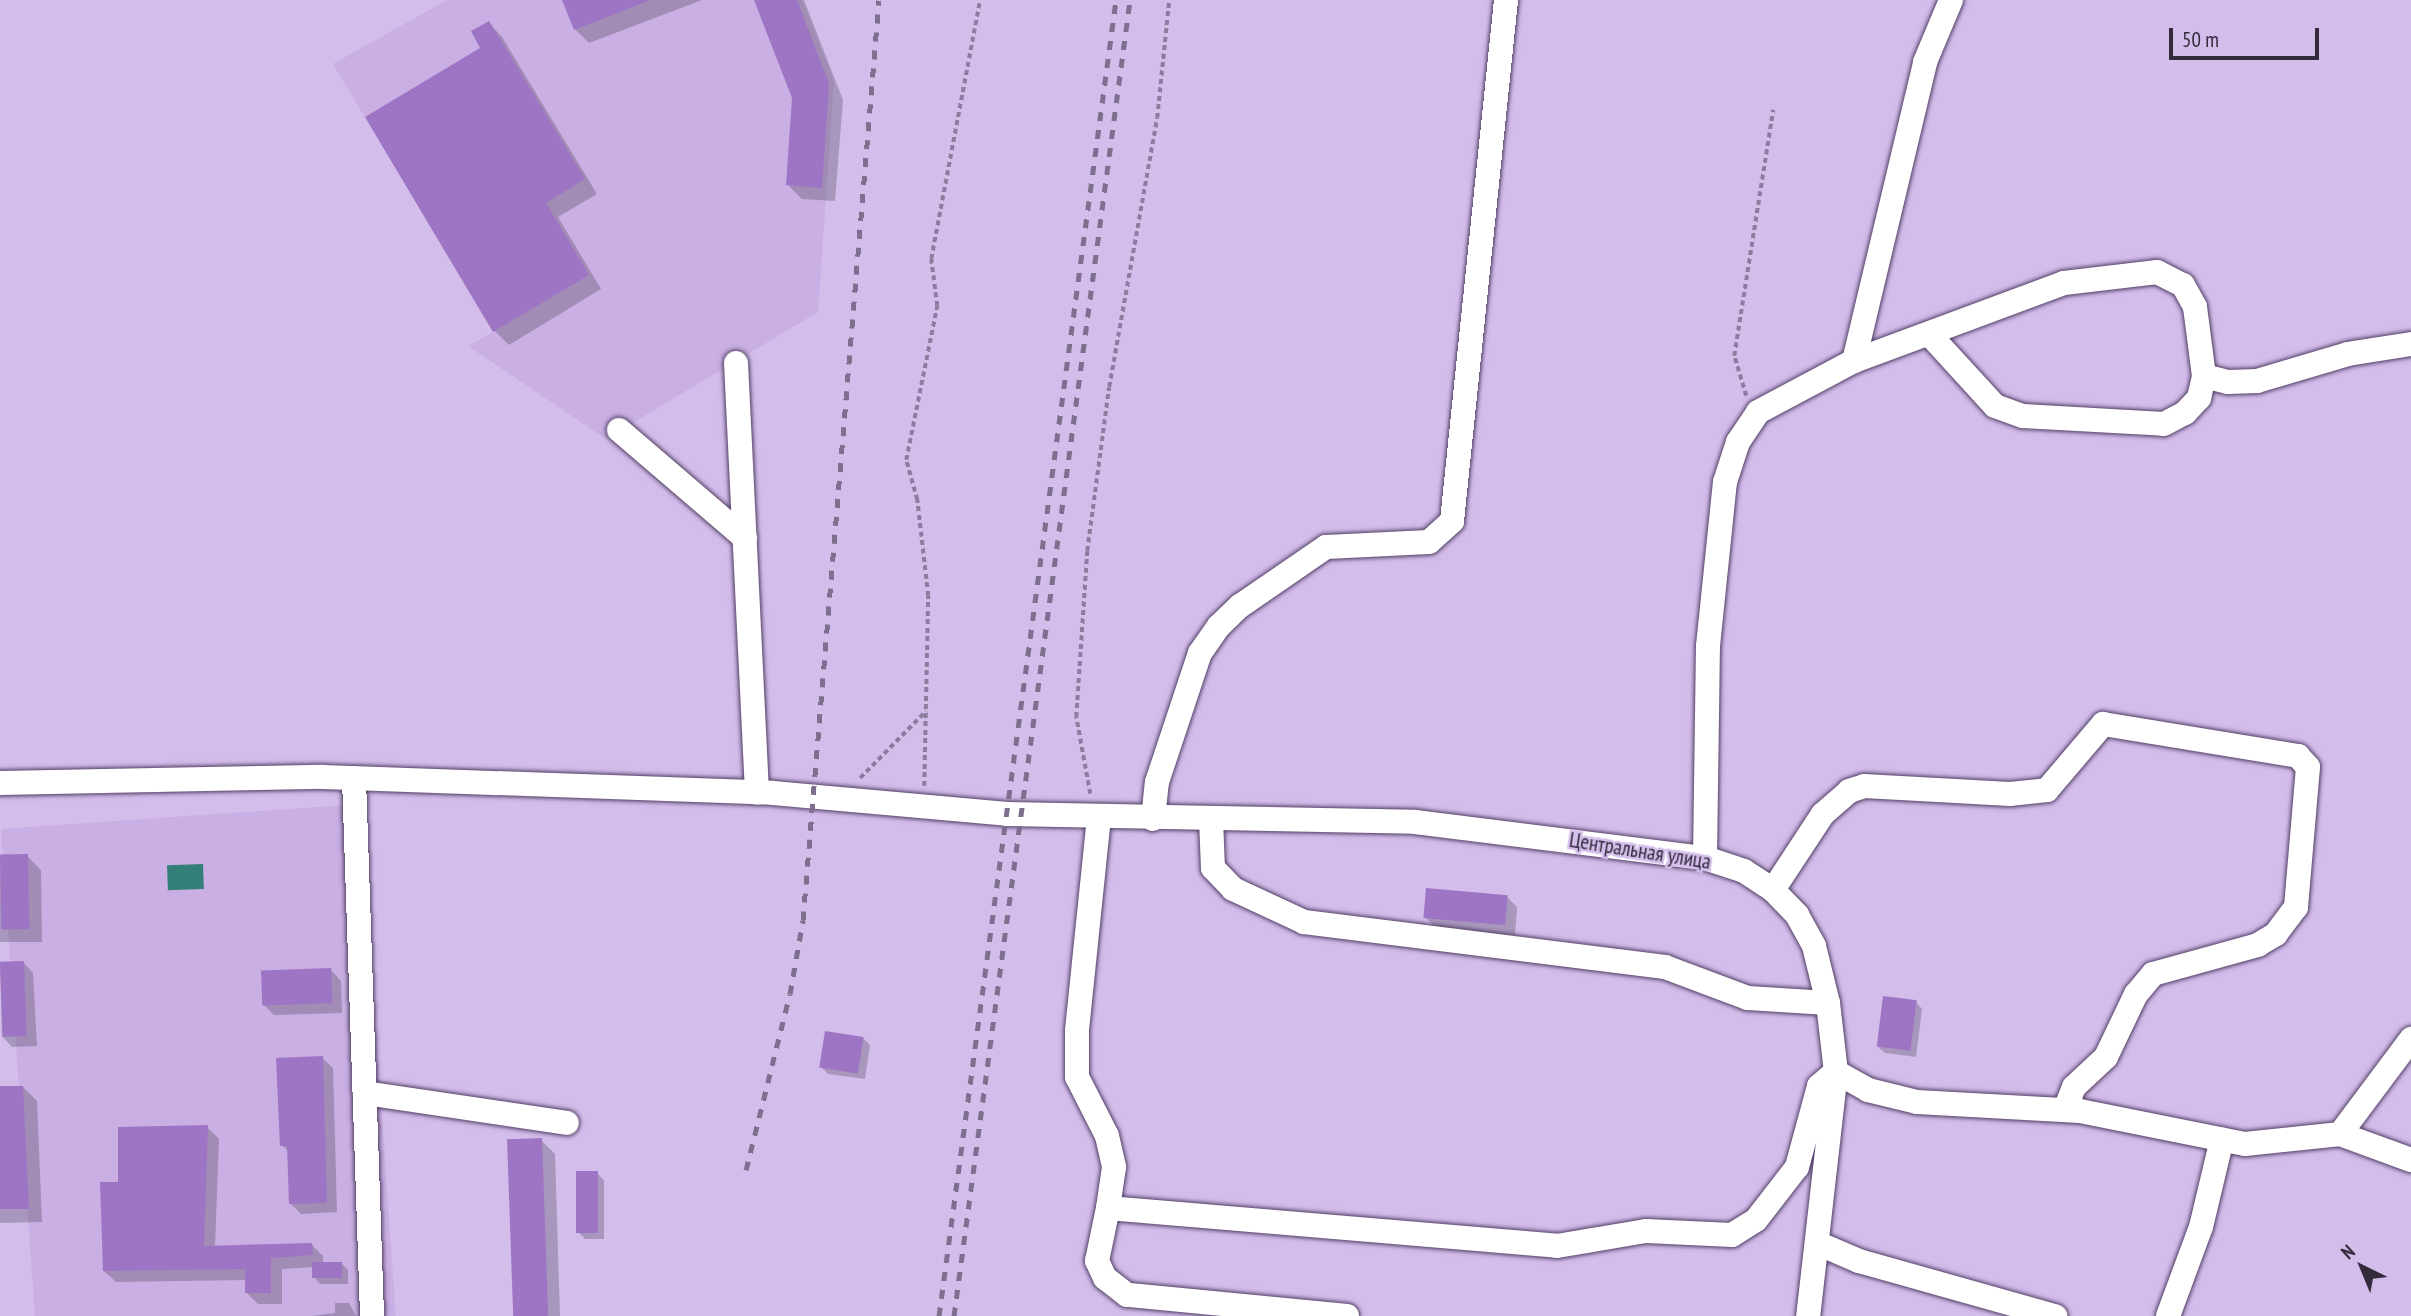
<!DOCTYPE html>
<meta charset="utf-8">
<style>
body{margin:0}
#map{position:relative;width:2411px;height:1316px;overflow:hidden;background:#d3bdeb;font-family:"PT Sans Narrow",sans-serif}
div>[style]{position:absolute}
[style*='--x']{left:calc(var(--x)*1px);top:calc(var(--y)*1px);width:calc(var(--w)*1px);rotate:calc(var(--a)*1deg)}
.built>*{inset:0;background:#c9afe3;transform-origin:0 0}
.water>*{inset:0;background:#347f78;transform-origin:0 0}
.shadow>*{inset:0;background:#0003}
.building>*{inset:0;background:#9e74c5;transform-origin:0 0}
.path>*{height:3.5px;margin-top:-1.75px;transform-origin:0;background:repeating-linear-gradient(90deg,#8c7c9d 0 5px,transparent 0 8.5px)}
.roads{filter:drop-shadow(0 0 2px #523f65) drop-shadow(0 0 2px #523f65)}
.minor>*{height:24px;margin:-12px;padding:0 12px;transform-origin:12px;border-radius:12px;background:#fff}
.rail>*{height:5px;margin-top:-2.5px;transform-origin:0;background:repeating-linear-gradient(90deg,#7e6f8e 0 9px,transparent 0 18px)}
span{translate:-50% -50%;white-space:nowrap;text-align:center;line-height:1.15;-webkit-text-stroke:5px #d3bdeb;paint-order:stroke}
.street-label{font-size:21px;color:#332a3c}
.north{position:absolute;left:2327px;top:1232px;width:70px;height:70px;-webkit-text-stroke:5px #d3bdeb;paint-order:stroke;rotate:317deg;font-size:19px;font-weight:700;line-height:28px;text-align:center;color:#332a3c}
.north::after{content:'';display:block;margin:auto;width:24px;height:32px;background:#332a3c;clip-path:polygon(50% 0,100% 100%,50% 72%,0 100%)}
.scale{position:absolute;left:2169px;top:28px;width:150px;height:32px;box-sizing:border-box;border:4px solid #332a3c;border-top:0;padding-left:9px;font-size:21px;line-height:24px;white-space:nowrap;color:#332a3c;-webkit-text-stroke:5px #d3bdeb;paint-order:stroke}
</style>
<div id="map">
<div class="built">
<div style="clip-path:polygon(447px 0,802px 0,834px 81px,818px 312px,606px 439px,468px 346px,493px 332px,333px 64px)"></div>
<div style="left:360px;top:804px;width:513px;height:360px;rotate:86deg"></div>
</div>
<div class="water">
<div style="left:203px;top:864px;width:25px;height:36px;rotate:88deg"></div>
</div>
<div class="shadow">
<div style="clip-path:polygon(564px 0,702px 0,589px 43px,575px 29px)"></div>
<div style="clip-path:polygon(756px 0,804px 0,843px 100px,835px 201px,802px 199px,788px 185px,794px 98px)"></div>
<div style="clip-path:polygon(489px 23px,502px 37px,597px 194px,558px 217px,601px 289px,509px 345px,495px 331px,483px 48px)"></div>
<div style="clip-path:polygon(27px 856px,41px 870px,42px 942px,0 942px,0 857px)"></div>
<div style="clip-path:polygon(1507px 897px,1517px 907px,1515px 935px,1436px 928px,1425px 917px)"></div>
<div style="clip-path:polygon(23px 962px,33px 973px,37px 1046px,12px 1047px,2px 1036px,0 963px)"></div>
<div style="clip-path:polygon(331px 970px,341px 981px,342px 1013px,274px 1015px,264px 1005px)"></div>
<div style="clip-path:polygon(1916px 1002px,1922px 1009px,1916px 1057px,1885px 1053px,1878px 1047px)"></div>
<div style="clip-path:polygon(863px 1038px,870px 1045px,865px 1079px,828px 1074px,821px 1067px)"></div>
<div style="clip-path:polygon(322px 1058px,333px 1068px,337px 1212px,301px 1214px,290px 1203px,289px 1152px,282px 1145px)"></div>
<div style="clip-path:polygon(23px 1087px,37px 1101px,42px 1222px,0 1223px,0 1088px)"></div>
<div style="clip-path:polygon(207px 1127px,219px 1139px,215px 1247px,311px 1244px,323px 1256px,323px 1264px,341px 1263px,348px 1270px,348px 1284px,320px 1284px,314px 1277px,313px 1267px,282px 1269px,282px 1304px,258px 1304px,247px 1293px,247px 1280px,116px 1282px,104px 1271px,120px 1184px)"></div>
<div style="clip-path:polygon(541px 1140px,555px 1154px,560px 1316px,515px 1316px)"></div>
<div style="clip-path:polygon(597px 1173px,604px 1180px,604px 1239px,585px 1239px,578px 1232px)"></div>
<div style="clip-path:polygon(335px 1303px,349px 1303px,356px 1316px,311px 1316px,335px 1313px)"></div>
</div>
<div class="building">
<div style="clip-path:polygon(562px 0,648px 0,648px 1px,574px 30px)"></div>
<div style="clip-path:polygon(754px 0,797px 0,829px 84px,822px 188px,786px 185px,792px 98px)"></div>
<div style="clip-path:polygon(489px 21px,585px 179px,546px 203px,589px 275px,493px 332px,365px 117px,480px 48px,471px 31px)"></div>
<div style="left:28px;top:854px;width:75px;height:28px;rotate:89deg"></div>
<div style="left:1426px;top:888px;width:82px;height:30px;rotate:5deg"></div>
<div style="left:24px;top:961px;width:75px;height:24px;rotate:88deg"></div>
<div style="left:331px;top:968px;width:35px;height:70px;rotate:88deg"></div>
<div style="left:1883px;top:996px;width:34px;height:51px;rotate:7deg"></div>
<div style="left:825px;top:1031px;width:39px;height:37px;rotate:9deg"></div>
<div style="clip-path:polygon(323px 1056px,327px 1203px,289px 1204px,287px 1146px,280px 1146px,276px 1058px)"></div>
<div style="clip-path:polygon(0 1086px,23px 1086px,29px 1209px,0 1209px)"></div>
<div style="clip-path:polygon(208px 1125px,204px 1246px,312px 1243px,313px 1255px,271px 1258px,271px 1293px,245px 1293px,245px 1269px,103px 1271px,100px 1182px,118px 1182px,118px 1127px)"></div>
<div style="left:542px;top:1138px;width:178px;height:35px;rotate:88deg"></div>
<div style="left:576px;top:1171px;width:22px;height:62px"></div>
<div style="left:312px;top:1262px;width:30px;height:16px"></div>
</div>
<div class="path">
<div style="--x:1746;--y:396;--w:42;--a:-106.7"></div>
<div style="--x:1734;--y:356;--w:249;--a:-81"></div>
<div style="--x:860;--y:778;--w:94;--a:-45.4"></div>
<div style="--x:924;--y:786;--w:190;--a:-88.8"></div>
<div style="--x:928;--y:596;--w:97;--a:-96.5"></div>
<div style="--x:917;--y:500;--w:41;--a:-105.4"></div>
<div style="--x:906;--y:460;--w:157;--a:-78.6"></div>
<div style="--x:937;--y:306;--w:47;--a:-97.3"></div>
<div style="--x:931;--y:259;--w:264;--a:-79.3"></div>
<div style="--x:1090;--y:794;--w:78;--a:-100.3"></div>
<div style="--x:1076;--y:717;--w:166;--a:-86.2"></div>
<div style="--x:1087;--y:551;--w:165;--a:-82.4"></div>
<div style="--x:1109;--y:387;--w:273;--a:-79.9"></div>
<div style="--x:1157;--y:118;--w:119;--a:-84.2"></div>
</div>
<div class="roads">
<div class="minor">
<div style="--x:1930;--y:335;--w:96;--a:47.5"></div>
<div style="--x:1995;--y:406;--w:30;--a:20"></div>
<div style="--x:2023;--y:416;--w:141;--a:3.2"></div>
<div style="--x:2164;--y:424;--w:24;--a:-28"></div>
<div style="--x:2185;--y:413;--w:21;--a:-47"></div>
<div style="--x:2199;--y:398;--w:23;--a:-77"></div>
<div style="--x:1854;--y:361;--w:224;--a:-20.4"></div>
<div style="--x:2064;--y:283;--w:94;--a:-6.7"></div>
<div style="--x:2157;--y:272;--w:29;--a:27"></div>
<div style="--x:2183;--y:285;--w:25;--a:61"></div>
<div style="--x:2195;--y:307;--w:70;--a:82.6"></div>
<div style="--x:2204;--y:376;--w:25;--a:14"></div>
<div style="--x:2228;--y:382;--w:29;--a:-2"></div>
<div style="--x:2257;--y:381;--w:95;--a:-16.5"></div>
<div style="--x:2348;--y:354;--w:64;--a:-9"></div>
<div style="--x:736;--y:363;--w:430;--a:87.2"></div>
<div style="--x:619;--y:430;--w:166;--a:40.6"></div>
<div style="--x:354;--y:778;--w:538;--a:88.08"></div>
<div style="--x:0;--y:783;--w:323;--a:-1.1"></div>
<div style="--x:323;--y:777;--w:450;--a:2"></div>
<div style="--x:773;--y:793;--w:235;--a:5.1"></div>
<div style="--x:1007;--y:814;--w:408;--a:1.1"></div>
<div style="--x:1415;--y:822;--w:292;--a:7.1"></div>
<div style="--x:1705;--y:858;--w:41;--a:18.4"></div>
<div style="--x:1744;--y:871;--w:35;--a:33"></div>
<div style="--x:1773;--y:890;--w:35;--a:46"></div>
<div style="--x:1797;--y:915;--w:35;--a:61"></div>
<div style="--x:1814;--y:946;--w:59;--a:76.2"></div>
<div style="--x:1828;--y:1003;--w:69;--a:83.4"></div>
<div style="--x:1836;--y:1072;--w:246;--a:96.5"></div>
<div style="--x:1099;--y:817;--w:215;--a:95.9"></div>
<div style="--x:1077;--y:1031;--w:46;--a:90"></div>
<div style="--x:1077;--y:1077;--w:66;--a:63"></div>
<div style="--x:1107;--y:1136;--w:32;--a:77"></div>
<div style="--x:1114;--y:1167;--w:41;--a:98.3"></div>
<div style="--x:1153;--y:819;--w:37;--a:-84"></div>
<div style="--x:1157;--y:782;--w:136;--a:-71.6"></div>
<div style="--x:1200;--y:653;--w:33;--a:-55"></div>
<div style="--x:1219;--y:626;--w:29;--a:-44"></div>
<div style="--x:1240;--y:606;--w:104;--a:-34.5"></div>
<div style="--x:1326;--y:547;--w:103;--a:-2.8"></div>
<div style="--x:1429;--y:542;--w:31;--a:-42"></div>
<div style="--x:1452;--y:521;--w:524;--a:-84.08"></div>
<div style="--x:1211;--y:819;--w:49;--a:87.7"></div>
<div style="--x:1213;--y:868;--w:29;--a:46"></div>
<div style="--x:1233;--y:889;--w:78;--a:24.9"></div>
<div style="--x:1304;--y:922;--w:364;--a:7.1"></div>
<div style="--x:1665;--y:967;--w:89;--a:20.5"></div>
<div style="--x:1748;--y:998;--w:80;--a:3.6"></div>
<div style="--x:1705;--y:858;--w:212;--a:-89.2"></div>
<div style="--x:1708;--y:646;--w:165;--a:-84.1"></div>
<div style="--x:1725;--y:482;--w:42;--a:-72"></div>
<div style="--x:1738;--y:442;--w:36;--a:-56"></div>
<div style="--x:1758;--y:412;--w:109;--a:-28"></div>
<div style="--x:1854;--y:361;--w:307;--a:-76.6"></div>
<div style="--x:1925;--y:62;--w:67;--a:-67.2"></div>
<div style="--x:1773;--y:890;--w:91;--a:-56.7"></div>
<div style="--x:1823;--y:814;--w:35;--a:-41"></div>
<div style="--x:1849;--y:791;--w:16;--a:-18"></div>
<div style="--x:1864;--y:786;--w:146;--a:3.1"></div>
<div style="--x:2010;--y:794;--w:37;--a:-6"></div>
<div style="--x:2047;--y:790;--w:87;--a:-49.7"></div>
<div style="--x:2103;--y:724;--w:198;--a:9.3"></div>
<div style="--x:2298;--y:756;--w:15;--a:48"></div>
<div style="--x:2308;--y:767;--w:141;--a:94.9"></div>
<div style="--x:2296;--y:907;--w:34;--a:127"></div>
<div style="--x:2276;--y:934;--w:21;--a:149"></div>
<div style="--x:2258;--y:945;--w:109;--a:164.6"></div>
<div style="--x:2153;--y:974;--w:26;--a:130"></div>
<div style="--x:2136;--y:994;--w:70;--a:115.5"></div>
<div style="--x:2106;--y:1057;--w:44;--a:136.8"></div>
<div style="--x:2074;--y:1087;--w:24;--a:112"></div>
<div style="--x:1836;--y:1072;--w:37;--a:29"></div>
<div style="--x:1868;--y:1090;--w:50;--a:13.8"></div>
<div style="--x:1917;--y:1102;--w:163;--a:3.2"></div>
<div style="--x:2080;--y:1111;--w:168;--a:11.3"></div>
<div style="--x:2245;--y:1144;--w:96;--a:-6"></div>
<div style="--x:2340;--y:1134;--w:76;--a:20.1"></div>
<div style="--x:365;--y:1093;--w:204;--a:8.4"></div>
<div style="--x:2340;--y:1134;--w:119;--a:-53.2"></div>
<div style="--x:1817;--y:1243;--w:46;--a:23.2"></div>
<div style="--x:1859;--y:1261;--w:204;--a:15.7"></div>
<div style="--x:1347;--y:1316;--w:221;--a:-174.5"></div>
<div style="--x:1127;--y:1295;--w:28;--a:-142"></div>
<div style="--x:1105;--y:1278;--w:19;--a:-115"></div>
<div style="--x:1097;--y:1261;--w:54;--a:-78.3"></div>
<div style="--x:1108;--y:1208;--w:451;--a:4.8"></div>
<div style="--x:1557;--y:1246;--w:90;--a:-9.6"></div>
<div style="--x:1646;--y:1231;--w:86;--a:2.7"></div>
<div style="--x:1732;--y:1235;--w:28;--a:-32"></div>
<div style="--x:1756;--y:1220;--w:67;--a:-52.3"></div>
<div style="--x:1797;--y:1167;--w:84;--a:-74.8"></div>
<div style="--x:1819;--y:1086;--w:21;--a:-41"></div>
<div style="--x:2168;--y:1316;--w:95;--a:-69.7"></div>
<div style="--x:2201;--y:1227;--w:90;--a:-76.6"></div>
</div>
</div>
<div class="rail">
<div style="--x:746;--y:1170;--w:181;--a:-76"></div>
<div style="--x:790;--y:994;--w:75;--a:-80"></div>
<div style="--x:803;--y:920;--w:923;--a:-85.28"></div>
<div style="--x:939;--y:1316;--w:1328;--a:-82.34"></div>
<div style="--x:954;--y:1316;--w:1328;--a:-82.38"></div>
</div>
<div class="street-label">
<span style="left:1640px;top:851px;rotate:9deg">Центральная улица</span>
</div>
<div class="north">N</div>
<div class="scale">50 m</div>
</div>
